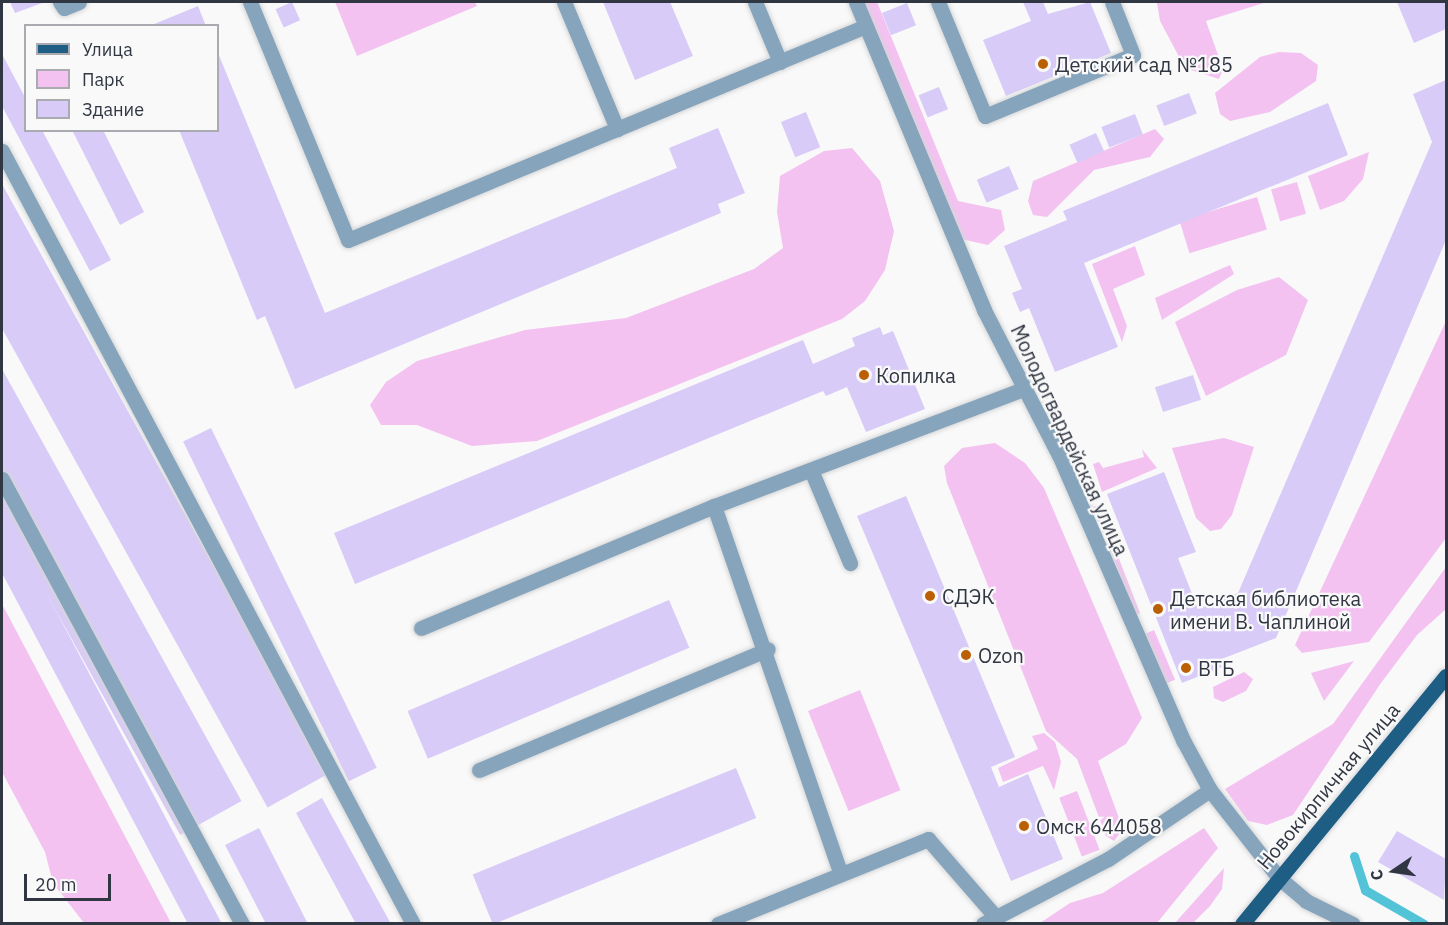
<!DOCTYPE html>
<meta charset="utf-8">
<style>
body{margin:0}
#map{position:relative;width:1448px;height:925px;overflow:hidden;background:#f9f9f9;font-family:"IBM Plex Sans",sans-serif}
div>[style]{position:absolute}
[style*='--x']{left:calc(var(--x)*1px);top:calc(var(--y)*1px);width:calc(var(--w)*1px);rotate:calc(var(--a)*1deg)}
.green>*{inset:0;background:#f3c2f1;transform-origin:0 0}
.stream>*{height:9px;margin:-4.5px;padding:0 4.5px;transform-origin:4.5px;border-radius:4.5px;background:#53c4d8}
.building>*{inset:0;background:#d8cbf8;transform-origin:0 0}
.roads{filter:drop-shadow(0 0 2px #d5d6d8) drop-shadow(0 0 2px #d5d6d8)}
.minor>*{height:15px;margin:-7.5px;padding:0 7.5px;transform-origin:7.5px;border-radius:7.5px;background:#86a4bb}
.major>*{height:15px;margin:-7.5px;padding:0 7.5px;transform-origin:7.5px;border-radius:7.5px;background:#1e5d84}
.dots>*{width:16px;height:16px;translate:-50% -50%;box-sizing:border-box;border:3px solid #f9f9f9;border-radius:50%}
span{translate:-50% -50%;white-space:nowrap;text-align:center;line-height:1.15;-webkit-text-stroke:4.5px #f9f9f9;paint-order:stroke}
.poi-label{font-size:20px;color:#313643}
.left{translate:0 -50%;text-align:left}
.street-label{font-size:20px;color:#313643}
.frame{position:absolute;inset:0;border:3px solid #313643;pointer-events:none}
.legend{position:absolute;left:24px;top:24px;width:195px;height:108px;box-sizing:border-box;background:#f9f9f9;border:2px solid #a9abb0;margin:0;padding:8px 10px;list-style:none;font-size:18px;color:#313643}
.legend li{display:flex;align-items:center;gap:12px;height:30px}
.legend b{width:30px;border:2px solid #a9abb0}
.north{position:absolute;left:1364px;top:841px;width:60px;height:60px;-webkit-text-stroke:4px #f9f9f9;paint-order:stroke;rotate:257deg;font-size:16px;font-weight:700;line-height:24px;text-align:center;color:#313643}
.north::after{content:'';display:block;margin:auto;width:21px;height:27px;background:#313643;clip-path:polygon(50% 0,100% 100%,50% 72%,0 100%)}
.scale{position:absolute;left:24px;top:874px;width:87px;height:27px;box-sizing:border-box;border:3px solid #313643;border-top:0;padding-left:8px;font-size:18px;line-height:21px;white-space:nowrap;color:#313643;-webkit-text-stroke:4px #f9f9f9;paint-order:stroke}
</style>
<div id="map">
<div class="green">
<div style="clip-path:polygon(335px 2px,475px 2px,477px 6px,357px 56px)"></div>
<div style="clip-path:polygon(861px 2px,877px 2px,958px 201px,1001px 210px,1005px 230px,988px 245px,961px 239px)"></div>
<div style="clip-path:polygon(1267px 2px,1206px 21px,1223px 69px,1219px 79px,1185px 68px,1160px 21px,1157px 3px)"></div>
<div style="clip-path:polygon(1279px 52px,1301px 53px,1318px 65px,1316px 81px,1270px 112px,1230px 121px,1220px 114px,1215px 93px,1260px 57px)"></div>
<div style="clip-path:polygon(1155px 129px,1164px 139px,1150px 157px,1094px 170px,1047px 217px,1033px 215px,1028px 201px,1033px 181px)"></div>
<div style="clip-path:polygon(852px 148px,880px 181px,894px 231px,885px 270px,865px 301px,842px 319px,537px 441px,472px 446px,417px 425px,381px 425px,370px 405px,386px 382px,417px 361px,525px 330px,626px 318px,754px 269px,783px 248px,777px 212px,780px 176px,824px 151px)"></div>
<div style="clip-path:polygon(1369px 152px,1363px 179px,1344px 201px,1320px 210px,1308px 176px)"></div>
<div style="left:1297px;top:182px;width:33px;height:27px;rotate:74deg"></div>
<div style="left:1257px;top:197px;width:34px;height:81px;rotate:73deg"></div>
<div style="clip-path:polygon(1135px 246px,1145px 275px,1113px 289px,1127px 326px,1122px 342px,1092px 264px)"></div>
<div style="clip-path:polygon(1230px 265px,1234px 274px,1162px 320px,1155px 298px)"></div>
<div style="clip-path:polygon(1279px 277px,1308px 300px,1286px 355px,1206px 396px,1175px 322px,1237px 290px)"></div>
<div style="clip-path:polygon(1446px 321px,1446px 538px,1369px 642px,1302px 653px,1295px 645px)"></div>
<div style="clip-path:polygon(1224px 438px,1254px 447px,1232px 515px,1221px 529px,1210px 531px,1196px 518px,1172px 448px)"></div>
<div style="clip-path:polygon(995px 443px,1025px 463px,1044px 488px,1142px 718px,1126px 744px,1098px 761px,1123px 829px,1114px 841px,1106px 836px,1077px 759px,1046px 731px,947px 483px,944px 466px,962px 448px)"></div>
<div style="clip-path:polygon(1142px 449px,1157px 468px,1102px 492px,1093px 464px,1099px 462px,1103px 468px,1144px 457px)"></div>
<div style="clip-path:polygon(1098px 505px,1140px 613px,1136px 615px,1093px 507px)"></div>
<div style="clip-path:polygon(1446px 567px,1446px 609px,1417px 635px,1381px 683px,1293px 815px,1267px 825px,1248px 821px,1225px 789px,1333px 724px)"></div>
<div style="clip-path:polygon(2px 604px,171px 923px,84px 923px,53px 883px,45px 852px,2px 772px)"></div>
<div style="left:1154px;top:630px;width:54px;height:9px;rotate:67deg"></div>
<div style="clip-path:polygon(1354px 661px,1324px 701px,1311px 673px)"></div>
<div style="clip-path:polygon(1244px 672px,1253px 679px,1246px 691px,1223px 702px,1214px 698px,1213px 687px)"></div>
<div style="left:860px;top:690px;width:108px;height:56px;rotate:68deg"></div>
<div style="clip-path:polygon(1044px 733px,1055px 742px,1061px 762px,1054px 790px,1043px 766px,1003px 782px,998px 768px,1038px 749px,1032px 736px)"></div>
<div style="left:1077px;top:791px;width:63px;height:19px;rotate:69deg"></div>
<div style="clip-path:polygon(1204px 828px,1218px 848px,1157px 923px,1040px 923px,1070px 903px,1103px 893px)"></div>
<div style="clip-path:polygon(1224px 868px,1222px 889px,1210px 906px,1193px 923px,1175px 923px)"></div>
</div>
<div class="stream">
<div style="--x:1354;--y:856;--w:36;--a:72"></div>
<div style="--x:1365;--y:890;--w:68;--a:30"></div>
</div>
<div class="building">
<div style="clip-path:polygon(10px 2px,45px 2px,15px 13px)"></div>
<div style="left:292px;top:2px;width:20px;height:18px;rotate:66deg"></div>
<div style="clip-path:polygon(603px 2px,670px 2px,693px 56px,635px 80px)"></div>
<div style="clip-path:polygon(1023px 2px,1043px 2px,1048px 14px,1090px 2px,1111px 53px,1006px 96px,983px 40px,1031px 21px)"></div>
<div style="clip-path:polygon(1397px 2px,1446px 2px,1446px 29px,1414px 43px)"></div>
<div style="left:907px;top:3px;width:24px;height:27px;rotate:68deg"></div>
<div style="clip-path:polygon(198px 6px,206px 26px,152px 26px,152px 25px)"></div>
<div style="clip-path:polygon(218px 53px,325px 313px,677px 168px,669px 148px,718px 128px,745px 193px,718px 204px,721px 213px,295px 389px,265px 316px,257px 320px,179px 130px,218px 130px)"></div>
<div style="clip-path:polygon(2px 54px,26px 99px,26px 130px,42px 130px,111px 260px,90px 271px,2px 106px)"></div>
<div style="clip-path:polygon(1446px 80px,1446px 240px,1276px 638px,1219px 660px,1222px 667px,1182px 683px,1107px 494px,1164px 472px,1196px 552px,1178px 558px,1198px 609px,1238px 593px,1432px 142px,1413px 94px)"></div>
<div style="left:939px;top:87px;width:24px;height:22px;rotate:68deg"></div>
<div style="left:1189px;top:93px;width:22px;height:35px;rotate:69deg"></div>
<div style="clip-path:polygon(1328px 103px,1348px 155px,1084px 263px,1118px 347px,1055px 372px,1029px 308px,1020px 312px,1012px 293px,1022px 289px,1004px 246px,1067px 220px,1063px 211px)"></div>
<div style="left:806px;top:112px;width:38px;height:27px;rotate:68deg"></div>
<div style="left:1135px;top:114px;width:22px;height:36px;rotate:69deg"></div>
<div style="clip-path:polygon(72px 130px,103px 130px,144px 212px,120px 225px)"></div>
<div style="left:1096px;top:133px;width:20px;height:29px;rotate:66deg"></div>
<div style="left:1009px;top:166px;width:25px;height:35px;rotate:67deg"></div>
<div style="left:2px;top:184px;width:674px;height:70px;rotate:61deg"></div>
<div style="clip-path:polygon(880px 327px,883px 335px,893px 331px,925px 409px,866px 432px,847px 387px,826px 396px,823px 391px,355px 584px,334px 533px,803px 340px,813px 364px,855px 346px,852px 338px)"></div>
<div style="left:2px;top:369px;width:494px;height:70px;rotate:61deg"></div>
<div style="left:1193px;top:375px;width:26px;height:40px;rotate:72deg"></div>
<div style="left:211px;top:428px;width:378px;height:31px;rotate:64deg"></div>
<div style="clip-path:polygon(906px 496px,1015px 757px,991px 767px,999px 787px,1028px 774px,1063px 859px,1011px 881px,857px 516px)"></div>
<div style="clip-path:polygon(2px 509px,222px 924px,188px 924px,2px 573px)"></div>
<div style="left:669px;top:600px;width:52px;height:284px;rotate:67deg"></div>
<div style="left:736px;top:768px;width:54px;height:284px;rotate:68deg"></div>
<div style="clip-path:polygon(322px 798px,391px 924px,356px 924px,296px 813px)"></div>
<div style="clip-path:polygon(259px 828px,308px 924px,266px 924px,225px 845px)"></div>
<div style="clip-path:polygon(1397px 831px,1446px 859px,1444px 900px,1378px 862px)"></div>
</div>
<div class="roads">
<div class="minor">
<div style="--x:60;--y:2;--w:7;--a:56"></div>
<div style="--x:64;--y:8;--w:16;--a:-22"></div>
<div style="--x:250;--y:2;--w:257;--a:67.6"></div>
<div style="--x:348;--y:240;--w:560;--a:-22.45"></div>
<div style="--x:564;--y:2;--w:138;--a:67.3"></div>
<div style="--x:755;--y:2;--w:65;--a:67.4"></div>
<div style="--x:856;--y:2;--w:334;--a:67.4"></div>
<div style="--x:984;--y:310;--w:163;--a:62.7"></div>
<div style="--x:1059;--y:455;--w:311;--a:66.5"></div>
<div style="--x:1183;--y:740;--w:57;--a:61.6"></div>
<div style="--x:1210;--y:790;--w:112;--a:51.9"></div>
<div style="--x:1279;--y:878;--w:35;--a:40"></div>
<div style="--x:1306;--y:901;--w:52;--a:26.1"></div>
<div style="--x:938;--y:2;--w:123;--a:67.6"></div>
<div style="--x:985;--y:116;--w:160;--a:-22.4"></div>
<div style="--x:1133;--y:55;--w:57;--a:-111.6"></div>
<div style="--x:2;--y:151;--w:875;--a:62"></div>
<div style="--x:811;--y:470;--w:101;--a:67.2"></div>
<div style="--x:2;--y:479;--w:506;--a:61.66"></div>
<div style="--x:714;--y:506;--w:389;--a:71"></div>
<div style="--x:421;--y:628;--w:317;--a:-22.6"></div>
<div style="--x:714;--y:506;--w:331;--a:-20.7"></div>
<div style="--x:479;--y:770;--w:313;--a:-22.7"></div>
<div style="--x:718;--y:924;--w:227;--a:-22"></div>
<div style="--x:928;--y:839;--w:102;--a:49"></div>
<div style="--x:983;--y:924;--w:141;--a:-27.5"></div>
<div style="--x:1108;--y:859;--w:123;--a:-34.1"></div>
</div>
<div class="major">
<div style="--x:1242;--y:924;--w:321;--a:-50.6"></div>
</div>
</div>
<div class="dots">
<div style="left:1043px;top:64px;background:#ba5f03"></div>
<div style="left:864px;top:375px;background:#ba5f03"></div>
<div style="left:930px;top:596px;background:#ba5f03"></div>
<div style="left:1158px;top:609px;background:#ba5f03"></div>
<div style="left:966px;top:655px;background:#ba5f03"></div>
<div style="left:1186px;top:668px;background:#ba5f03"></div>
<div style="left:1024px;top:826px;background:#ba5f03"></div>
</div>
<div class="poi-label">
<span class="left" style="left:1055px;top:64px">Детский сад №185</span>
<span class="left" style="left:876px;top:375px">Копилка</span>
<span class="left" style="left:942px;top:596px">СДЭК</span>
<span class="left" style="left:1170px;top:610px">Детская библиотека<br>имени В. Чаплиной</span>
<span class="left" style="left:978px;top:655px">Ozon</span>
<span class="left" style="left:1198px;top:668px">ВТБ</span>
<span class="left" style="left:1036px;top:826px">Омск 644058</span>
</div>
<div class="street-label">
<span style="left:1070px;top:440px;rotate:65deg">Молодогвардейская улица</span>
<span style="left:1328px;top:786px;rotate:-50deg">Новокирпичная улица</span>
</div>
<div class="frame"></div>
<ul class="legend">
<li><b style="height:8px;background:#1e5d84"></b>Улица</li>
<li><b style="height:16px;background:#f3c2f1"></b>Парк</li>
<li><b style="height:16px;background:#d8cbf8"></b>Здание</li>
</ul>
<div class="north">С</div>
<div class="scale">20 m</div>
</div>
